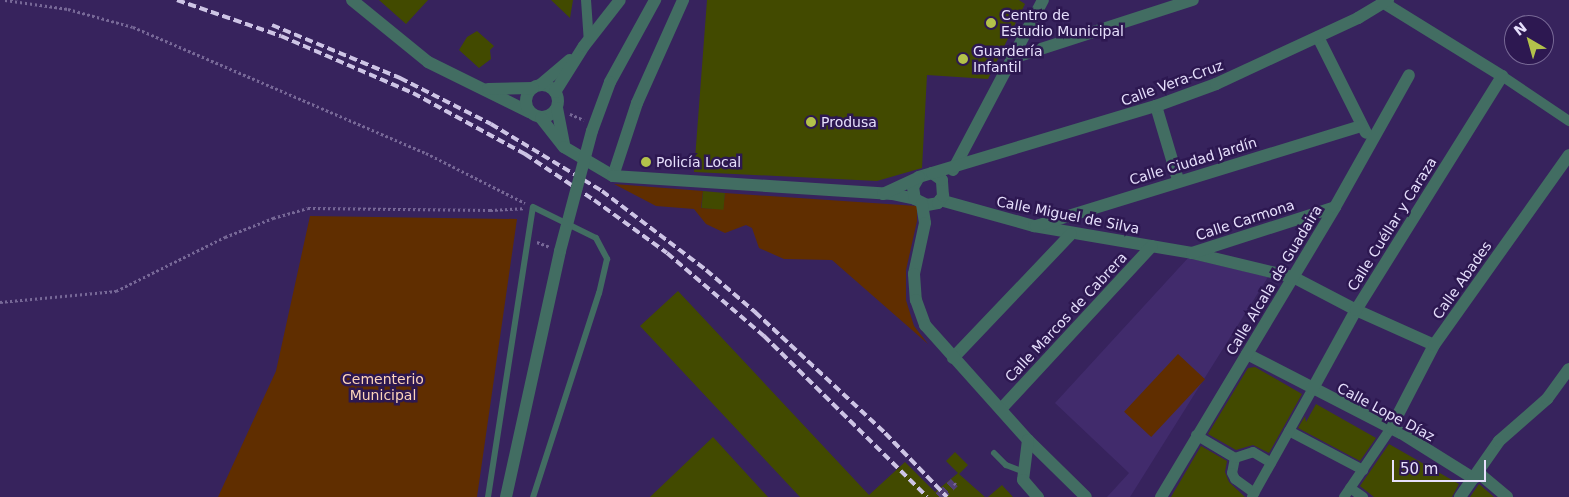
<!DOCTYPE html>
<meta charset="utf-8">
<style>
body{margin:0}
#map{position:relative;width:1569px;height:497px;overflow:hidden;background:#37235d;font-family:"DejaVu Sans",sans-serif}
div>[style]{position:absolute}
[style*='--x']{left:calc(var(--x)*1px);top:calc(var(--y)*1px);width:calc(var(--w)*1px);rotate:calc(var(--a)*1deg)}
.built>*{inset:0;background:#412b6c}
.green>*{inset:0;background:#602e00;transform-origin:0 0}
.building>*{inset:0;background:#424a00;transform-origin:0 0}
.pedestrian-tunnel>*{height:10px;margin-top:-5px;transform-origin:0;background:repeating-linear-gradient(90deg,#513f75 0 10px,transparent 0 15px)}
.path>*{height:2.5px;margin-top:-1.25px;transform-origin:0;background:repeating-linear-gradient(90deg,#776897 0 2.5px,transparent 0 5px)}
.service>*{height:6px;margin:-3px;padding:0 3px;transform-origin:3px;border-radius:3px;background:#426d62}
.pedestrian>*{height:10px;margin:-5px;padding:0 5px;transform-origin:5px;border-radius:5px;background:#426d62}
.minor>*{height:12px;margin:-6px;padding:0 6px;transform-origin:6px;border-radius:6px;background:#426d62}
.tertiary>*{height:12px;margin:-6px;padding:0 6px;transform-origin:6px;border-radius:6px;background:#426d62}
.tertiary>.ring{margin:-6px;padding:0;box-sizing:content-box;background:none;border:12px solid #426d62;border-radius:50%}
.rail>*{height:4px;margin-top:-2px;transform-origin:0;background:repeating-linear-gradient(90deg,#cdc4e5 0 8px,transparent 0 12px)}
.tertiary-bridge>*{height:12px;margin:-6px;padding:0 6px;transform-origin:6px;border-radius:6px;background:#426d62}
.dots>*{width:14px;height:14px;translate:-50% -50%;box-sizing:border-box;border:2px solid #2d1851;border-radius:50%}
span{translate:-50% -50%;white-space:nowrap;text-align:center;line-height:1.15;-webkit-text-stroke:5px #2d1851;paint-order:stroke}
.poi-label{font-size:14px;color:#e6dffc}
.left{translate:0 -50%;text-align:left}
.street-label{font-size:14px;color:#e6dffc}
.park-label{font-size:14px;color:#fdd5ba}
.north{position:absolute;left:1504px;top:15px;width:50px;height:50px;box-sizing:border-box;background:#2d1851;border:1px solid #776895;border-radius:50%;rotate:322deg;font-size:14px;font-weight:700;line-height:20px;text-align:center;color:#e6dffc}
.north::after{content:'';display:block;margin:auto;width:18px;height:22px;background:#b3c24b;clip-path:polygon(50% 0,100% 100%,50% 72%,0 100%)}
.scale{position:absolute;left:1392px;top:460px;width:94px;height:22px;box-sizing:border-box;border:2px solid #e6dffc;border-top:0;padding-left:6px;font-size:15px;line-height:18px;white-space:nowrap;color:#e6dffc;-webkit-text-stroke:4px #2d1851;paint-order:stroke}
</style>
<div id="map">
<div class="built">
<div style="clip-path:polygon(1188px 258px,1268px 277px,1130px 497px,1107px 497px,1129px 473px,1055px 403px)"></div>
</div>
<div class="green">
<div style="clip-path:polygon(614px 184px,703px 191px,701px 208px,723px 209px,725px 193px,917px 206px,917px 221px,906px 270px,906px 300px,914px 326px,928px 344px,832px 260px,784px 259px,759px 248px,752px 228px,746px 225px,725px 233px,706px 224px,694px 209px,656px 206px)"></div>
<div style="clip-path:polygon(310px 216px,517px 219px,477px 497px,218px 497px,276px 371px)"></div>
<div style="left:1178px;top:354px;width:37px;height:79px;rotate:43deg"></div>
</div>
<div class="building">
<div style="clip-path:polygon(379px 0,428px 0,406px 24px)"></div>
<div style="clip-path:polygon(551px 0,573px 0,570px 18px)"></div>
<div style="clip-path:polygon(707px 0,1019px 0,1025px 4px,988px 79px,927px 75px,922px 168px,877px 181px,694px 172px)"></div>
<div style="clip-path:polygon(477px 31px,494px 46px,490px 50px,491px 59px,479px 68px,459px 50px,467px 37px)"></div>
<div style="left:703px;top:191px;width:22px;height:17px;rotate:5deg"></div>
<div style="clip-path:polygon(678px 291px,869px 495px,905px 462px,935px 492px,958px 473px,946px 461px,955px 452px,968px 465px,959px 474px,985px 497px,800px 497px,640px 326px)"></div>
<div style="clip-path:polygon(1255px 367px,1302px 394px,1269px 453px,1253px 445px,1236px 450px,1208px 434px,1248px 368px)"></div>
<div style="clip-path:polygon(1316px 404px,1376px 438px,1360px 461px,1298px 428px,1305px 416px,1306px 422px)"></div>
<div style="clip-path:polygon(713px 437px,768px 497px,650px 497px)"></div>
<div style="clip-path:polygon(1389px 444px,1459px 484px,1452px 497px,1374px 497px,1360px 486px)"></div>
<div style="clip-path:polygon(1201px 446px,1227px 461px,1225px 472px,1229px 482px,1245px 497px,1171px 497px)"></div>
<div style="clip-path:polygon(1479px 484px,1494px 497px,1470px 497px)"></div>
<div style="clip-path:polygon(1002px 485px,1013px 497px,988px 497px)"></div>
</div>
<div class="pedestrian-tunnel">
<div style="--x:939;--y:497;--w:21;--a:-43"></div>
</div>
<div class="path">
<div style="--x:5;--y:0;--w:64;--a:8.1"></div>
<div style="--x:68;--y:9;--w:67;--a:15.5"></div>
<div style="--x:133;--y:27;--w:319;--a:23.3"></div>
<div style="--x:426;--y:153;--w:111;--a:26.8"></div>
<div style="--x:570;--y:114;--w:15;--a:23"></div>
<div style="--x:537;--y:242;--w:14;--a:21"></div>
<div style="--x:0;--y:302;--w:117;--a:-5.4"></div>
<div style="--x:116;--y:291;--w:122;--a:-26.4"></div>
<div style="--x:225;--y:237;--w:52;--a:-21.6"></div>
<div style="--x:273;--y:218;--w:36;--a:-16"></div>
<div style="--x:308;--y:208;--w:182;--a:0.6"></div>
<div style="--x:490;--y:210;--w:34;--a:-3"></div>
<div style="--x:954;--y:483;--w:4;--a:34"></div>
</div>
<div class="service">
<div style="--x:994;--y:453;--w:17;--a:45"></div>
<div style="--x:1006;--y:465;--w:19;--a:21"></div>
<div style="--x:488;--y:497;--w:293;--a:-81.2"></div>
<div style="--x:533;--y:207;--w:70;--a:26.2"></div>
<div style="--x:596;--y:238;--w:24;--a:62"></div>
<div style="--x:607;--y:259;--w:35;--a:103"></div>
<div style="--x:599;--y:293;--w:214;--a:107.9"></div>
</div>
<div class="pedestrian">
<div style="--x:586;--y:0;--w:39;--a:86"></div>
<div style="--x:1502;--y:76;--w:81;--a:33.9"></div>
<div style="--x:1289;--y:431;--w:84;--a:27.8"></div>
<div style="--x:1196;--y:435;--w:45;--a:30.5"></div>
<div style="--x:1235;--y:458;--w:15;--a:101"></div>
<div style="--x:1232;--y:473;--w:7;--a:63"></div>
<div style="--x:1235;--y:479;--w:24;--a:36"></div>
<div style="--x:1235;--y:458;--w:19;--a:-18"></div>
<div style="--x:1253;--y:452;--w:21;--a:31"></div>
<div style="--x:1350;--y:488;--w:16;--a:35"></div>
<div style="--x:1252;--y:497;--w:123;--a:-60.7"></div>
<div style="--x:1344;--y:497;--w:83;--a:-55.7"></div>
</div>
<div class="minor">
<div style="--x:1318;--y:37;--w:107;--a:63.4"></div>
<div style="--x:1013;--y:58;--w:189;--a:-17.9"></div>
<div style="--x:1156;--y:106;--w:77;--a:73.4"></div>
<div style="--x:613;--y:176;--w:77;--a:-71.8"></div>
<div style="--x:637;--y:103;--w:113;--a:-65.9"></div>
<div style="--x:940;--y:200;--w:98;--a:15.5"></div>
<div style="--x:1034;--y:226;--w:160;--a:9.7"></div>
<div style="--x:1192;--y:253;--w:104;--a:13.4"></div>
<div style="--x:1293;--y:277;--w:71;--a:27.6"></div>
<div style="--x:1356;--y:310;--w:85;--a:24.2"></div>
<div style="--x:1036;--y:226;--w:341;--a:-17.1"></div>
<div style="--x:1192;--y:253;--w:150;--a:-17.8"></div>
<div style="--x:1247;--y:354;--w:173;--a:27.2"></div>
<div style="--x:1401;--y:433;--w:85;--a:32"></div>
<div style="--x:1473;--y:478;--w:9;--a:-21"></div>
<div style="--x:1481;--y:475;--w:34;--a:40"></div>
<div style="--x:953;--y:358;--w:171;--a:-46.4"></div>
<div style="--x:1312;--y:390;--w:91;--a:-61.2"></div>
<div style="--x:1356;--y:310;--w:276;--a:-58"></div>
<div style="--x:1502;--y:76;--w:139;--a:-148.3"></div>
<div style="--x:1001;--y:409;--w:222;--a:-47.2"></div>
<div style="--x:1391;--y:428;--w:93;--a:-62.6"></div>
<div style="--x:1434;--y:345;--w:233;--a:-54.6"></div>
<div style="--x:1161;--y:497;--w:338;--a:-59"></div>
<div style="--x:1335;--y:207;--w:151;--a:-60.7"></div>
<div style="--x:1460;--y:497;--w:68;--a:-55.1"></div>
<div style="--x:1499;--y:441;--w:64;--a:-41.2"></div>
<div style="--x:1547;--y:399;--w:37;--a:-54"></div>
</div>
<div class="tertiary">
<div style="--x:352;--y:0;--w:98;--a:39.2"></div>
<div style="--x:428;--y:62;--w:113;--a:26.3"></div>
<div style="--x:610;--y:82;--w:94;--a:-61.2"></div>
<div class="ring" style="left:526px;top:85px;width:20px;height:20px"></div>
<div style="--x:540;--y:85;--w:39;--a:-40"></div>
<div style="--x:488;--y:89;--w:45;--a:-1.3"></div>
<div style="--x:555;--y:92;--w:54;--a:-57.8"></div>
<div style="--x:584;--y:46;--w:58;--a:-52"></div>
<div style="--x:557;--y:108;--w:37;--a:79"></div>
<div style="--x:541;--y:118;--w:37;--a:52"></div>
<div style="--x:564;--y:147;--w:57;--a:30.6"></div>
<div style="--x:613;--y:176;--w:280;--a:3.7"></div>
<div style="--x:892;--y:194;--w:24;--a:12"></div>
<div style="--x:915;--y:199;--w:13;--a:27"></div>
<div style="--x:927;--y:205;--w:11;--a:-10"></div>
<div style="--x:938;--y:203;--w:9;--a:-54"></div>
<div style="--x:943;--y:196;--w:16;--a:-94"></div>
<div style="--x:942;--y:180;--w:12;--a:-145"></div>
<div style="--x:932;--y:173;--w:14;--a:163"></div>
<div style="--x:919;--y:177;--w:12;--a:121"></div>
<div style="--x:913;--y:187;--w:12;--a:81"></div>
<div style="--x:953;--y:170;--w:192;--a:-62.1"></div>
<div style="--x:932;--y:173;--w:234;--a:-16.7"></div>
<div style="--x:1156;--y:106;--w:64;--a:-20.1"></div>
<div style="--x:1216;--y:84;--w:157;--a:-24.9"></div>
<div style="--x:1358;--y:18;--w:35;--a:-31"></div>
<div style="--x:883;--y:194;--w:40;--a:-25"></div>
<div style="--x:922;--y:204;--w:19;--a:81"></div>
<div style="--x:925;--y:223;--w:52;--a:102.2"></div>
<div style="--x:914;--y:274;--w:26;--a:86"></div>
<div style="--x:916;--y:300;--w:27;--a:70"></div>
<div style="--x:925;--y:325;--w:154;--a:48.2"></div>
<div style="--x:1028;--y:440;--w:81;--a:44.5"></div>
<div style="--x:1028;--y:440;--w:40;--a:97.1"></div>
<div style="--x:1023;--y:480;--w:23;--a:49"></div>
<div style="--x:506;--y:497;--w:252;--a:-77.6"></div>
</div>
<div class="rail">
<div style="--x:177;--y:0;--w:110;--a:19.1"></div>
<div style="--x:281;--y:36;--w:144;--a:23.4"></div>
<div style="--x:413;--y:93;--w:128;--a:28.6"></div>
<div style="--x:525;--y:154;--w:83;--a:33.7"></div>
<div style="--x:594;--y:200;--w:90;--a:36"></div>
<div style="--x:667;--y:253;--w:128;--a:40.6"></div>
<div style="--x:764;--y:336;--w:229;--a:44.6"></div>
<div style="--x:272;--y:25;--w:139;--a:22.5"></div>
<div style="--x:400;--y:78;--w:102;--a:26.8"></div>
<div style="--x:491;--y:124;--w:130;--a:31.1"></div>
<div style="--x:602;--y:191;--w:131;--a:37.2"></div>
<div style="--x:706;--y:270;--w:65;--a:40.6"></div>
<div style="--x:755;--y:312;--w:178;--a:42.9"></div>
<div style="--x:885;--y:433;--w:89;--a:45.9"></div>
</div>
<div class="tertiary-bridge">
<div style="--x:560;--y:251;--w:124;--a:-75.1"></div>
<div style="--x:592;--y:131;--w:52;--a:-69.8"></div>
</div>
<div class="dots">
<div style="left:991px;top:23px;background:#b3c24b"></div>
<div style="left:963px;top:59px;background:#b3c24b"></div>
<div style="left:811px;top:122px;background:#b3c24b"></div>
<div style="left:646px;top:162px;background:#b3c24b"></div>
</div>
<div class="poi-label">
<span class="left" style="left:1001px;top:23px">Centro de<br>Estudio Municipal</span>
<span class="left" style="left:973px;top:59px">Guardería<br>Infantil</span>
<span class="left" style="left:821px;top:122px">Produsa</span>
<span class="left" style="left:656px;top:162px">Policía Local</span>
</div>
<div class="street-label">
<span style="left:1172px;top:83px;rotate:-20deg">Calle Vera-Cruz</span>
<span style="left:1193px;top:161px;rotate:-17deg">Calle Ciudad Jardín</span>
<span style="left:1068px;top:215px;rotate:11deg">Calle Miguel de Silva</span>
<span style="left:1245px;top:220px;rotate:-18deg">Calle Carmona</span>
<span style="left:1392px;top:224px;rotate:-58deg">Calle Cuéllar y Caraza</span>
<span style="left:1274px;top:280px;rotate:-59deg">Calle Alcala de Guadaira</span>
<span style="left:1462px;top:280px;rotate:-55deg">Calle Abades</span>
<span style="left:1066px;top:317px;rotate:-47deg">Calle Marcos de Cabrera</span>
<span style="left:1386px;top:412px;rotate:28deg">Calle Lope Díaz</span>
</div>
<div class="park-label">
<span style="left:383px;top:387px">Cementerio<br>Municipal</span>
</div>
<div class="north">N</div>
<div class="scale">50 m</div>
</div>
